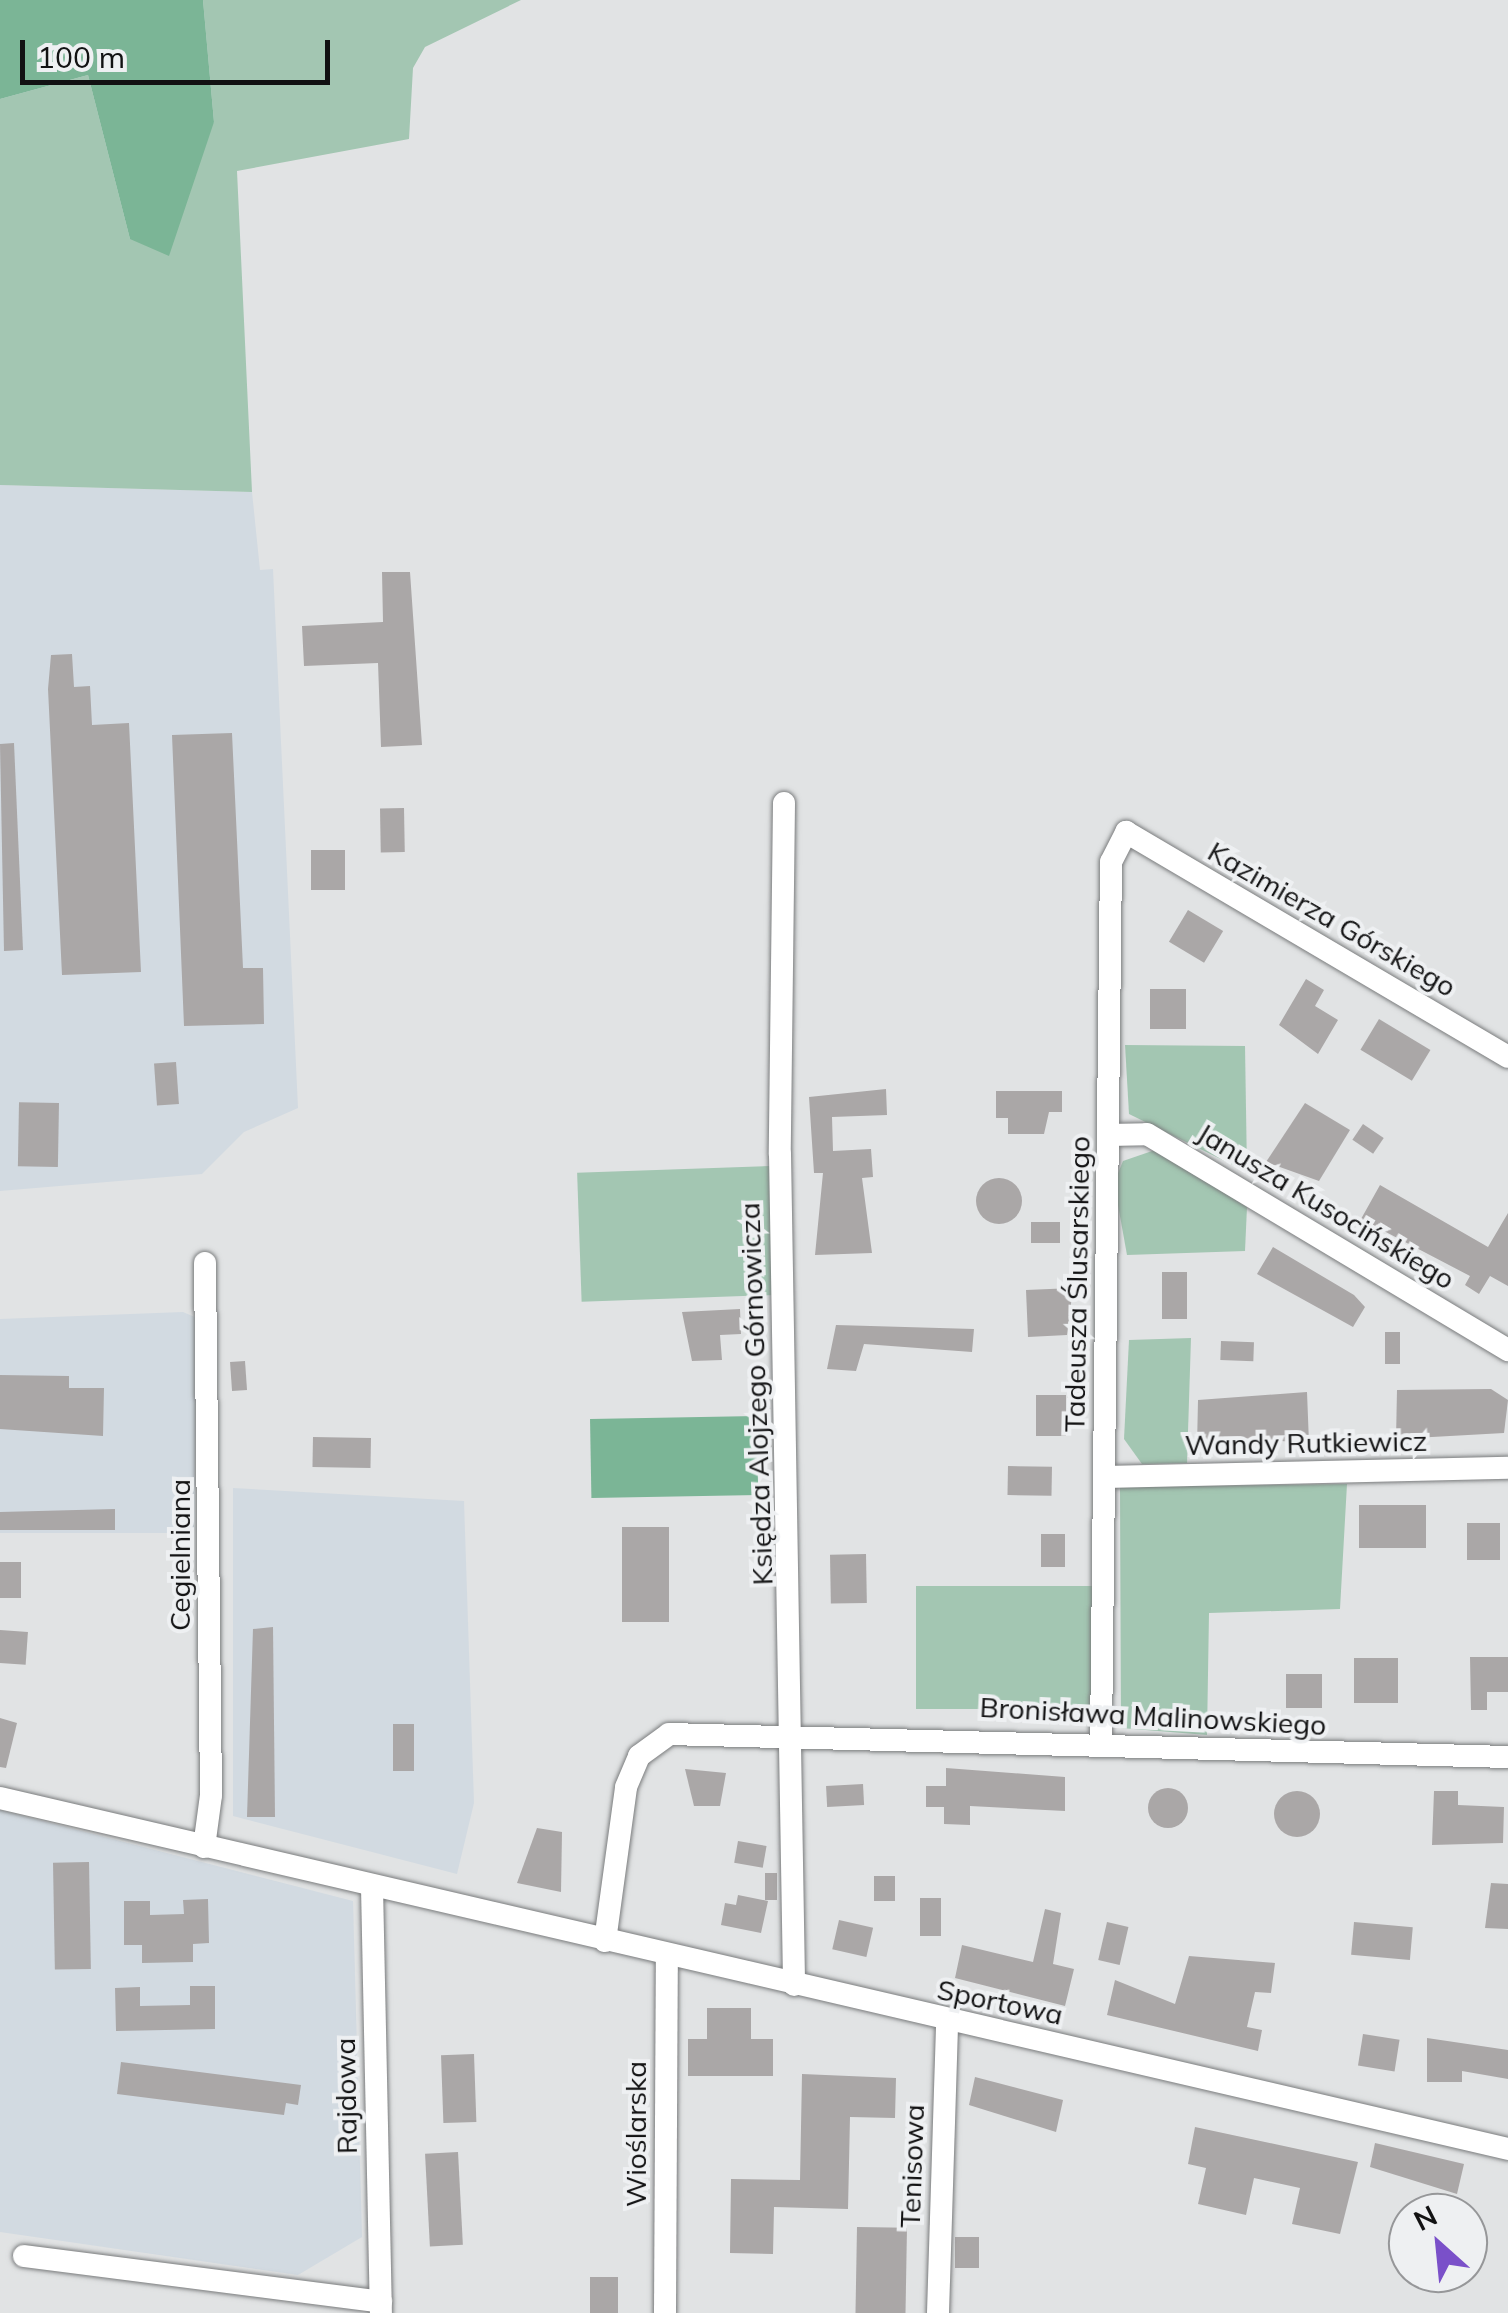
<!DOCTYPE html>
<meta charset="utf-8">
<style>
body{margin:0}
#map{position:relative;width:1508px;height:2313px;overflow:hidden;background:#e1e3e4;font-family:Mulish,sans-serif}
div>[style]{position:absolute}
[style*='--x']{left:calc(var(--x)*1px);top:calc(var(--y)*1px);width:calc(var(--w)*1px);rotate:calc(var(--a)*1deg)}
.built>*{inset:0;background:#d2dae1}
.green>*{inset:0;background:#a3c6b2;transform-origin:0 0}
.forest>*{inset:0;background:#7bb596;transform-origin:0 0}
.building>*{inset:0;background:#aaa7a7;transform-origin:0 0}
.round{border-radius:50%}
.roads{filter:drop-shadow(0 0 2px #7a7c7d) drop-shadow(0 0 2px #7a7c7d)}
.minor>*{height:22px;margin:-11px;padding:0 11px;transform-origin:11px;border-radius:11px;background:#fff}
span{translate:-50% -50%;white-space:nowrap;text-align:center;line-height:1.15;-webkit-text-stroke:8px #eef0f2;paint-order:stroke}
.street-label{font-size:28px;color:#121213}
.north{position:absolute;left:1388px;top:2193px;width:100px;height:100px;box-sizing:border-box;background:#eef0f2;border:2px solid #969799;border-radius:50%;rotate:333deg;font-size:28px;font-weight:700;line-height:40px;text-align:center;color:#121213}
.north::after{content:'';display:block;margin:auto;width:35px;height:45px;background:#7a50c9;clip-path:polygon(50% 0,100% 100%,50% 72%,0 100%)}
.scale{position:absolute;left:20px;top:40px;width:310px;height:45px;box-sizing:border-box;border:5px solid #121213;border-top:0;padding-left:12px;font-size:30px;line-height:35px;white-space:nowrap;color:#121213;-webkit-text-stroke:8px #eef0f2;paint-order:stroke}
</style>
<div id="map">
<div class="built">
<div style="clip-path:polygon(0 485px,252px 492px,260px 570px,273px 569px,298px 1108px,244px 1132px,202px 1174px,0 1191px)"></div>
<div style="clip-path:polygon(183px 1312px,197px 1318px,194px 1533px,0 1533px,0 1319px)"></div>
<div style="clip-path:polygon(233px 1488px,464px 1501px,474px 1803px,457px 1874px,233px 1816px)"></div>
<div style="clip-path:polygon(0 1810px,353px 1901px,362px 2237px,298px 2275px,0 2232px)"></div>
</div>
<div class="green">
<div style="clip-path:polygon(203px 0,521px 0,425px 47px,413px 68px,409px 139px,237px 171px,252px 492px,0 485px,0 99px,88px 75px,130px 239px,214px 122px)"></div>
<div style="clip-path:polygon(1125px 1045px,1245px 1046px,1247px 1172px,1129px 1114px)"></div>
<div style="clip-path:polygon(1155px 1150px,1247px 1207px,1245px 1251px,1127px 1255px,1114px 1183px,1123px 1161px)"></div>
<div style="left:771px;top:1166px;width:129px;height:194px;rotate:88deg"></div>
<div style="clip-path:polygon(1191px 1338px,1187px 1463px,1142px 1464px,1124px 1439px,1129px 1340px)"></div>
<div style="clip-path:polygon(1347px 1484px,1340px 1609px,1209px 1613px,1207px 1735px,1121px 1728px,1120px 1487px)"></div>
<div style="left:916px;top:1586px;width:178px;height:123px"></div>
</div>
<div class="forest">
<div style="clip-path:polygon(0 0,203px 0,214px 122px,169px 256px,130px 239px,88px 75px,0 99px)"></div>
<div style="left:757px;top:1416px;width:79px;height:167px;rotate:89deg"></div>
</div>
<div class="building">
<div style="clip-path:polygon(382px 572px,410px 572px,422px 745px,381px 747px,378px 663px,304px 666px,302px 626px,383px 622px)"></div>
<div style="clip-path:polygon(72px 654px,74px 687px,90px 686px,92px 725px,129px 723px,141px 972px,62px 975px,48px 689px,51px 655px)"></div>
<div style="clip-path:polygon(232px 733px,243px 968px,263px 968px,264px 1024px,184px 1026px,172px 735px)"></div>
<div style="clip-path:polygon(14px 743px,23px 950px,4px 951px,0 744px)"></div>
<div style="left:404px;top:808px;width:44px;height:24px;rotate:89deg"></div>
<div style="left:311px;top:850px;width:34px;height:40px"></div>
<div style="left:1188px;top:910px;width:41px;height:37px;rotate:31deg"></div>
<div style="clip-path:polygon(1306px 979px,1324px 990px,1315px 1006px,1338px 1020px,1318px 1054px,1279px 1025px)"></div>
<div style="left:1150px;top:989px;width:36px;height:40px"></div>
<div style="left:1379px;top:1019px;width:60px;height:36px;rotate:31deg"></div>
<div style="left:176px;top:1062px;width:42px;height:22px;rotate:86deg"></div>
<div style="clip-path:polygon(886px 1089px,887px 1115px,832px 1117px,833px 1151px,871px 1149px,873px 1177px,862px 1178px,872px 1253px,815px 1255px,823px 1173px,814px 1173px,809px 1097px)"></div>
<div style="clip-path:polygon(996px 1091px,1062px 1091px,1062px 1112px,1049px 1112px,1044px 1134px,1008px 1134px,1008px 1118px,996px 1118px)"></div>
<div style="left:59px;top:1103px;width:64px;height:40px;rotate:91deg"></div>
<div style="clip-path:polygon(1305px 1103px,1350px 1130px,1319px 1181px,1266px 1162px)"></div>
<div style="left:1363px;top:1124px;width:25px;height:19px;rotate:34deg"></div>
<div class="round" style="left:976px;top:1178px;width:46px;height:46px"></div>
<div style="clip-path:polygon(1380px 1185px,1488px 1247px,1508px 1213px,1508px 1286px,1490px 1276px,1479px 1294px,1465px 1285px,1470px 1276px,1361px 1219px)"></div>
<div style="left:1031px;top:1222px;width:29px;height:21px"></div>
<div style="clip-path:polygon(1273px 1247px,1354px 1295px,1365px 1307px,1353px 1327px,1257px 1274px)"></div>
<div style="left:1162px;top:1272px;width:25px;height:47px"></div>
<div style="clip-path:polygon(1073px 1288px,1067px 1335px,1028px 1337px,1026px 1290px)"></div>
<div style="clip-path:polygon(740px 1309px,741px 1334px,720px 1335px,722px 1360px,692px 1361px,682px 1312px)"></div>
<div style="clip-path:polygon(836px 1325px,974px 1329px,972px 1352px,864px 1344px,856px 1371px,827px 1369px)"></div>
<div style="left:1385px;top:1332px;width:15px;height:32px"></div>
<div style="left:1221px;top:1341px;width:33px;height:19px;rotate:2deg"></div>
<div style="left:245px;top:1361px;width:29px;height:15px;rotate:86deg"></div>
<div style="clip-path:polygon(0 1375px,69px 1376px,69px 1388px,104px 1388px,103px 1436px,0 1429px)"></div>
<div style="clip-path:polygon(1491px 1389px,1508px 1400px,1504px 1433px,1396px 1439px,1397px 1390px)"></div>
<div style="clip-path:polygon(1307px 1392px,1309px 1443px,1227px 1437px,1227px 1446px,1197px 1446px,1198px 1400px)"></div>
<div style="left:1036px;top:1395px;width:30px;height:41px"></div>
<div style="left:313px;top:1437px;width:58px;height:30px;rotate:1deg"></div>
<div style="left:1008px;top:1466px;width:44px;height:29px;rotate:1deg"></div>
<div style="left:1359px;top:1505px;width:67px;height:43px"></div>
<div style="clip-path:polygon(115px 1509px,115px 1530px,0 1530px,0 1512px)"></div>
<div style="left:1467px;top:1523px;width:33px;height:37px"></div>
<div style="left:622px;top:1527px;width:47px;height:95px"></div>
<div style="left:1041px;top:1534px;width:24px;height:33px"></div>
<div style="left:866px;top:1554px;width:49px;height:36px;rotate:89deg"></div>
<div style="left:0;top:1562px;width:21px;height:36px"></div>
<div style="clip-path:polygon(273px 1627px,275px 1817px,247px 1817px,253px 1629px)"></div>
<div style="left:0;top:1630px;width:28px;height:33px;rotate:4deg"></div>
<div style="clip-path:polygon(1470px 1657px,1508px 1657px,1508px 1692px,1487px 1692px,1487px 1710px,1471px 1710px)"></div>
<div style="left:1354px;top:1658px;width:44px;height:45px"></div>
<div style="left:1322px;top:1674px;width:34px;height:36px;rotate:90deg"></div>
<div style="clip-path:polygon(0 1718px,17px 1723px,6px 1768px,0 1767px)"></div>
<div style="left:393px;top:1724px;width:21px;height:47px"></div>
<div style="clip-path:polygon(946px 1768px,1065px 1777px,1065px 1811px,970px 1806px,970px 1825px,944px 1824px,944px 1807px,926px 1807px,926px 1786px,946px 1786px)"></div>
<div style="clip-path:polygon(685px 1769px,726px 1773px,720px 1806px,694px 1806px)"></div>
<div style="left:863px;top:1784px;width:21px;height:37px;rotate:87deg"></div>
<div class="round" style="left:1148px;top:1788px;width:40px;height:40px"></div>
<div style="clip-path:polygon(1434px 1791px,1458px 1791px,1458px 1805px,1504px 1807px,1503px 1843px,1432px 1845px)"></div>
<div class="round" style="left:1274px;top:1791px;width:46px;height:46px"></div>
<div style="clip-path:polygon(537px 1828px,562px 1832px,561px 1892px,517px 1883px)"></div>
<div style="left:738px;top:1841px;width:29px;height:22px;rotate:10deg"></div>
<div style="left:89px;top:1862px;width:107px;height:36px;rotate:89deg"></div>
<div style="left:765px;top:1873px;width:12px;height:27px"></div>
<div style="left:874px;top:1876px;width:21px;height:25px"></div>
<div style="clip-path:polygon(1491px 1883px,1508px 1884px,1508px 1929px,1485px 1928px)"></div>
<div style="clip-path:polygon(738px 1895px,768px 1901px,761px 1933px,721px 1925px,725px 1903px,736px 1905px)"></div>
<div style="left:941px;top:1898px;width:38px;height:21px;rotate:90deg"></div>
<div style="clip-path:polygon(208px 1899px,209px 1943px,193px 1944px,193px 1962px,142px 1963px,142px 1945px,124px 1945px,124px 1901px,150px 1901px,150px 1915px,184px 1914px,183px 1900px)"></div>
<div style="clip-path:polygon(1045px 1909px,1061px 1913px,1053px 1964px,1074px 1969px,1065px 2006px,955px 1978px,962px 1945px,1033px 1962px)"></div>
<div style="left:839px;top:1920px;width:35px;height:30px;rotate:13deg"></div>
<div style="left:1107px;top:1922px;width:22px;height:39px;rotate:13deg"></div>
<div style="left:1354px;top:1922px;width:59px;height:33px;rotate:5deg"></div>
<div style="clip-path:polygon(1189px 1956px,1275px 1963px,1271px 1993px,1255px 1992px,1247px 2027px,1262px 2030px,1258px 2051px,1107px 2015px,1115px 1980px,1175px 2004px)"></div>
<div style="clip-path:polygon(190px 1986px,215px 1986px,215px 2029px,116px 2031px,115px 1988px,140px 1987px,140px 2006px,190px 2005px)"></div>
<div style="clip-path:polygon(707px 2008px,751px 2008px,751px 2039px,773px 2039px,773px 2076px,688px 2076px,688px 2039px,707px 2039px)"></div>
<div style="left:1363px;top:2034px;width:37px;height:32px;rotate:9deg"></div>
<div style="clip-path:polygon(1427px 2038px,1508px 2050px,1508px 2079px,1462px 2071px,1462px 2082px,1427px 2082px)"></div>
<div style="left:474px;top:2054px;width:68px;height:33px;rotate:88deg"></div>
<div style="clip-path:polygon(121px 2062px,301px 2085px,298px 2105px,286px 2103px,284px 2115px,117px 2094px)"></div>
<div style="clip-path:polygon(802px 2074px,896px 2078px,895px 2118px,850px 2117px,848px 2209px,774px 2207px,773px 2254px,730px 2253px,731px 2179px,800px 2180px)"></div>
<div style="clip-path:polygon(975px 2077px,1063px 2100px,1056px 2132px,969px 2105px)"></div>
<div style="clip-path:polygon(1195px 2127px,1358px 2162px,1340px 2234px,1292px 2224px,1300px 2188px,1254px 2178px,1246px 2215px,1198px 2204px,1206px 2168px,1188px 2164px)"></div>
<div style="clip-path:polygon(1375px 2143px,1464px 2164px,1457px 2194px,1370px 2167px)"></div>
<div style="left:458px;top:2152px;width:93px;height:33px;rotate:87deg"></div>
<div style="left:857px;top:2227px;width:50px;height:86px;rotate:1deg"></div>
<div style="left:955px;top:2237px;width:24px;height:31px"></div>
<div style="left:590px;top:2277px;width:28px;height:36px"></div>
</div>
<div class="roads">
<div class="minor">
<div style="--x:784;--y:803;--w:351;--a:90.7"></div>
<div style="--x:780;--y:1154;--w:831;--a:89.03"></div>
<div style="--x:1108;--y:1135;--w:39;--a:-1"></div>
<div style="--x:1147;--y:1134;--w:421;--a:30.9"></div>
<div style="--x:1105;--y:1477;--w:403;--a:-1.3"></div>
<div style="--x:1101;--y:1740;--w:878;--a:-89.35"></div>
<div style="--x:1111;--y:862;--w:34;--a:-63"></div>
<div style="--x:1126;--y:832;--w:443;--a:30.5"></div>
<div style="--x:0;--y:1798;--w:1548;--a:13.1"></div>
<div style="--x:204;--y:1847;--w:52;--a:-82.3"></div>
<div style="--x:211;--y:1795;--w:532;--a:-90.65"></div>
<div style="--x:372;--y:1887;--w:426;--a:88.8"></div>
<div style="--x:605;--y:1941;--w:155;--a:-82.2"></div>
<div style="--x:626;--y:1787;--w:34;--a:-67"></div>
<div style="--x:639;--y:1756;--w:37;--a:-36"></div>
<div style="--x:669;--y:1734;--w:839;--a:1.57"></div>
<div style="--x:24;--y:2256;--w:360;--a:7.3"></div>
<div style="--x:665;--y:2313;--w:358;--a:-89.7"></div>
<div style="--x:938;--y:2313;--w:293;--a:-88.2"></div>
</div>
</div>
<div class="street-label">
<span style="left:1332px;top:919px;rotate:30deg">Kazimierza Górskiego</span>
<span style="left:1326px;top:1206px;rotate:31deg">Janusza Kusocińskiego</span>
<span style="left:1077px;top:1284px;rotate:-89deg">Tadeusza Ślusarskiego</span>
<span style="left:756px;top:1394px;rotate:-92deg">Księdza Alojzego Górnowicza</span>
<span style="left:1306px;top:1443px;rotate:-1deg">Wandy Rutkiewicz</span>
<span style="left:180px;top:1555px;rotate:-90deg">Cegielniana</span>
<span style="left:1153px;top:1716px;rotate:3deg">Bronisława Malinowskiego</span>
<span style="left:1000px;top:2002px;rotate:12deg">Sportowa</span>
<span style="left:346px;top:2096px;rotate:-91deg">Rajdowa</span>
<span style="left:636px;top:2134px;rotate:-90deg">Wioślarska</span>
<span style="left:912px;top:2166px;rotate:-88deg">Tenisowa</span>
</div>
<div class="north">N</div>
<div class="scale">100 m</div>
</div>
